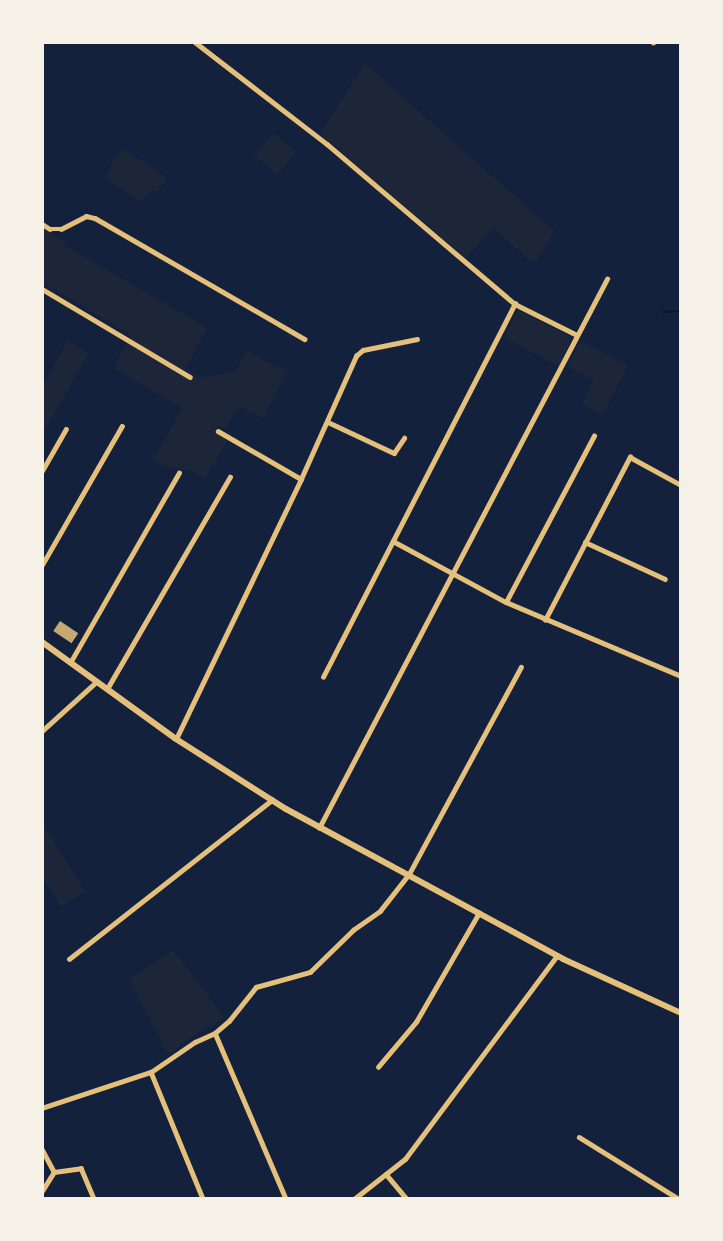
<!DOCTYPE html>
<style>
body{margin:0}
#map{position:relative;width:723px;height:1241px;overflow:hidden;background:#14213d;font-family:"PT Sans Narrow",sans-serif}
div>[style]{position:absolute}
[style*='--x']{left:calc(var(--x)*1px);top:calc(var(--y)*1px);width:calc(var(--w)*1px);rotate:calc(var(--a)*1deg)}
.green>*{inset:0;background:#1d2539;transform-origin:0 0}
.stream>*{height:2px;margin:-1px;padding:0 1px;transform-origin:1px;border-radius:1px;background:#0b132b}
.building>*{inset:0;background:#c6a872;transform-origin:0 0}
.minor>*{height:4.5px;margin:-2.25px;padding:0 2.25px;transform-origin:2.25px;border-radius:2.25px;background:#e5c07b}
.secondary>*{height:6px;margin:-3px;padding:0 3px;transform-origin:3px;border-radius:3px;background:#e5c07b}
span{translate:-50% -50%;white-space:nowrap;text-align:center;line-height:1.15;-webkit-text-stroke:4.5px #f6f1e7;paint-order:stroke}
.frame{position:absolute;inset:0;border:44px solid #f6f1e7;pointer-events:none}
</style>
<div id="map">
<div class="green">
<div style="clip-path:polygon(365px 64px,554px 231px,536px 262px,530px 261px,493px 227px,466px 258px,320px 134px)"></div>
<div style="left:273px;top:133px;width:30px;height:29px;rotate:40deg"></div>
<div style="clip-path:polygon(122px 148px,167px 178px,158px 191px,150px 191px,142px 202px,104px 178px)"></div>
<div style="clip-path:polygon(42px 228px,66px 242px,64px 245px,207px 328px,185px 369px,200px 378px,236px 371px,247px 350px,273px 366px,288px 370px,263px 418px,238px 406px,225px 429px,218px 425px,214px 431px,228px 440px,204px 479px,193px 471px,165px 466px,153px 460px,182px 408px,114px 368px,131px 335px,42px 282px)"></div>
<div style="clip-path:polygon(518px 309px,569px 336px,570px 342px,559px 367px,505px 337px)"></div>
<div style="clip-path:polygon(68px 341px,89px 353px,42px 435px,42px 386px)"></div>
<div style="clip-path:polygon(581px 341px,628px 366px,602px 415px,582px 404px,594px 380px,567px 366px)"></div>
<div style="clip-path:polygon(42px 823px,85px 891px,61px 907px,42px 877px)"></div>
<div style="clip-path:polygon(173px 950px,225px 1018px,185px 1041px,168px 1055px,129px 979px)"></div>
</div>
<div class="stream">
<div style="--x:663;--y:312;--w:18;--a:-3"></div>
</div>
<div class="building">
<div style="left:60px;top:621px;width:22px;height:12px;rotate:34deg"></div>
</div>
<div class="minor">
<div style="--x:195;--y:42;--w:167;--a:37.7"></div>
<div style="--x:327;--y:144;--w:247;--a:40.4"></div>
<div style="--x:515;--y:304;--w:69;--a:26.6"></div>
<div style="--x:653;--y:43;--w:1;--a:-90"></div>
<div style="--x:42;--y:224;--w:9;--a:32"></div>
<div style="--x:50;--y:229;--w:11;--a:0"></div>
<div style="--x:61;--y:229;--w:28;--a:-27"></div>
<div style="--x:86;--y:216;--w:9;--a:13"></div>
<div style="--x:95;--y:218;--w:242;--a:30"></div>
<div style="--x:42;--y:289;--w:172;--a:30.7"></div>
<div style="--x:328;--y:422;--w:73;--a:25.2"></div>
<div style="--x:394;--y:453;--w:18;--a:-56"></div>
<div style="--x:218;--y:431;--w:96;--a:30"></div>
<div style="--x:42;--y:471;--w:48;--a:-60.3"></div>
<div style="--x:393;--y:541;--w:128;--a:28.4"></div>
<div style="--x:506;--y:602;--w:190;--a:22.9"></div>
<div style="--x:585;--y:542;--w:88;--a:24.8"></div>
<div style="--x:42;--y:565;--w:160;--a:-60.1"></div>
<div style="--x:506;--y:602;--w:188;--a:-62.1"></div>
<div style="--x:545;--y:620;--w:184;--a:-62.5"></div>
<div style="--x:630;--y:457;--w:58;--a:28.8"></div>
<div style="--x:70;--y:663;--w:219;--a:-60.2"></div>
<div style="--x:323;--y:677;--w:420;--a:-62.8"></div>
<div style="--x:107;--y:689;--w:245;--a:-59.9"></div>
<div style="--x:42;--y:731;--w:73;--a:-42.2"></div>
<div style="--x:176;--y:739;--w:288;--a:-64.3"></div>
<div style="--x:301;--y:479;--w:135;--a:-65.9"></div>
<div style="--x:356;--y:356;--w:9;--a:-41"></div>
<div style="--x:363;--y:350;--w:55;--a:-11.5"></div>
<div style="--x:319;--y:828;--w:620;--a:-62.32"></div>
<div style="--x:69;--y:959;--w:258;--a:-38.1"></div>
<div style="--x:215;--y:1033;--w:181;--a:66.8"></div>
<div style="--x:378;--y:1067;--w:59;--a:-49.8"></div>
<div style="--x:416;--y:1022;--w:126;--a:-60"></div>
<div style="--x:151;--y:1072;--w:137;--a:67.7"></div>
<div style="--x:42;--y:1108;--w:115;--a:-18.3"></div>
<div style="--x:151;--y:1072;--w:53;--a:-34.3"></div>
<div style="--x:195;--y:1042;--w:22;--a:-24"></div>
<div style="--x:215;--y:1033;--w:18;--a:-41"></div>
<div style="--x:229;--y:1021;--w:43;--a:-51.5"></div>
<div style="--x:256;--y:987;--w:56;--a:-15.5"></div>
<div style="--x:310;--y:972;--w:60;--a:-44.3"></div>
<div style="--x:353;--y:930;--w:33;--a:-35"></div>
<div style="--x:380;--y:911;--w:47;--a:-51.9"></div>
<div style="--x:409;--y:874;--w:235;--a:-61.6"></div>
<div style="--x:579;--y:1137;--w:118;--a:31.8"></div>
<div style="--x:42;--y:1149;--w:26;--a:62"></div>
<div style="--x:386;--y:1174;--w:33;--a:50"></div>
<div style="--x:42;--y:1191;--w:22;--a:-58"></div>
<div style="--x:54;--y:1172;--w:27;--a:-8"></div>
<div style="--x:81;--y:1168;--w:34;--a:67"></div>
<div style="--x:354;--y:1199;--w:65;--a:-38.1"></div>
<div style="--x:405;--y:1159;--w:254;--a:-53.2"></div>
</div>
<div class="secondary">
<div style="--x:42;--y:642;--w:165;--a:35.9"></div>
<div style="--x:176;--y:739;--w:130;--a:32.5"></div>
<div style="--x:286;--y:809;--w:315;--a:28.4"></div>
<div style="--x:563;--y:959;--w:130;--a:24.6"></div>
</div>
<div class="frame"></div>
</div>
